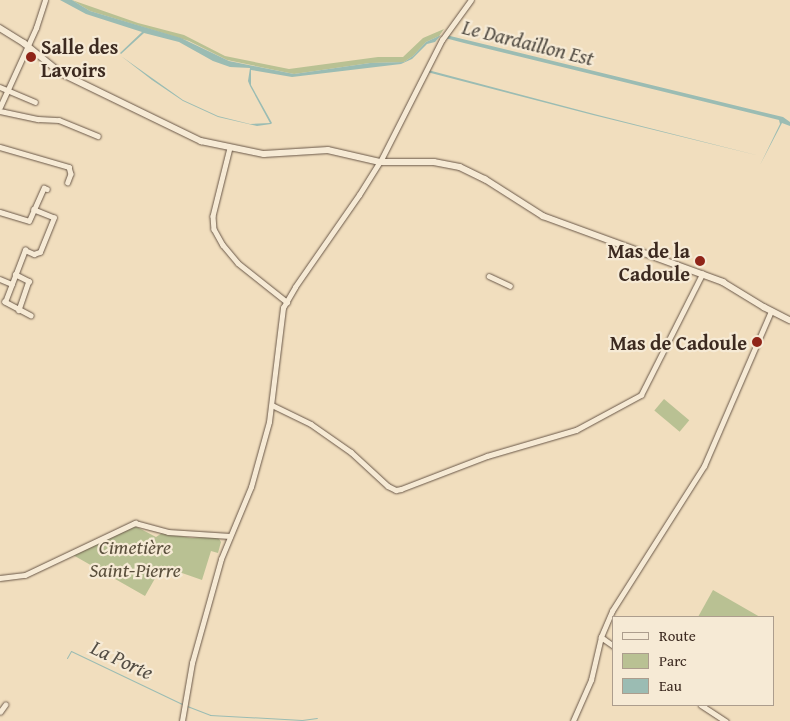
<!DOCTYPE html>
<meta charset="utf-8">
<style>
body{margin:0}
#map{position:relative;width:790px;height:721px;overflow:hidden;background:#f1debe;font-family:"Gentium Book Plus",serif}
div>[style]{position:absolute}
[style*='--x']{left:calc(var(--x)*1px);top:calc(var(--y)*1px);width:calc(var(--w)*1px);rotate:calc(var(--a)*1deg)}
.green>*{inset:0;background:#b9c193;transform-origin:0 0}
.water>*{inset:0;background:#9bbcb3}
.stream>*{height:1px;margin:-0.5px;padding:0 0.5px;transform-origin:0.5px;border-radius:0.5px;background:#9bbcb3}
.roads{filter:drop-shadow(0 0 1px #695748) drop-shadow(0 0 1px #695748)}
.minor>*{height:4.5px;margin:-2.25px;padding:0 2.25px;transform-origin:2.25px;border-radius:2.25px;background:#f6ead5}
.tertiary>*{height:5.5px;margin:-2.75px;padding:0 2.75px;transform-origin:2.75px;border-radius:2.75px;background:#f6ead5}
.dots>*{width:14px;height:14px;translate:-50% -50%;box-sizing:border-box;border:2px solid #f6ead5;border-radius:50%}
span{translate:-50% -50%;white-space:nowrap;text-align:center;line-height:1.15;-webkit-text-stroke:4.5px #f6ead5;paint-order:stroke}
.poi-label{font-size:20px;color:#3c2a20;font-weight:700}
.left{translate:0 -50%;text-align:left}
.right{translate:-100% -50%;text-align:right}
.park-label{font-size:20px;color:#5b503d;font-style:italic}
.water-label{font-size:21px;color:#544e45;font-style:italic}
.legend{position:absolute;left:612px;top:616px;width:162px;height:90px;box-sizing:border-box;background:#f6ead5;border:1px solid #ac9d8d;margin:0;padding:6px 9px;list-style:none;font-size:15px;color:#3c2a20}
.legend li{display:flex;align-items:center;gap:10px;height:25px}
.legend b{width:25px;border:1px solid #ac9d8d}
</style>
<div id="map">
<div class="green">
<div style="clip-path:polygon(72px 0,138px 23px,184px 35px,225px 56px,289px 69px,378px 57px,403px 57px,423px 38px,444px 29px,439px 36px,426px 42px,413px 56px,404px 62px,370px 63px,294px 74px,227px 60px,189px 41px,90px 11px)"></div>
<div style="left:664px;top:399px;width:33px;height:15px;rotate:40deg"></div>
<div style="clip-path:polygon(135px 526px,156px 537px,162px 533px,192px 538px,217px 536px,221px 542px,218px 553px,211px 551px,202px 580px,162px 566px,145px 596px,73px 555px)"></div>
<div style="clip-path:polygon(713px 590px,760px 617px,698px 617px)"></div>
</div>
<div class="water">
<div style="clip-path:polygon(60px 0,72px 0,90px 11px,181px 38px,229px 61px,294px 74px,370px 63px,404px 62px,413px 56px,426px 42px,441px 35px,435px 42px,427px 44px,412px 59px,401px 64px,292px 77px,251px 70px,251px 85px,272px 123px,271px 124px,257px 126px,218px 117px,183px 101px,152px 80px,121px 56px,183px 100px,218px 116px,250px 124px,270px 123px,250px 86px,248px 81px,250px 68px,230px 67px,213px 61px,179px 42px,144px 33px,121px 54px,120px 53px,142px 32px,86px 14px)"></div>
<div style="clip-path:polygon(446px 35px,783px 117px,790px 122px,790px 126px,782px 123px,760px 165px,780px 124px,779px 120px,464px 43px,445px 38px)"></div>
<div style="clip-path:polygon(428px 70px,594px 114px,760px 156px,593px 115px,427px 72px)"></div>
</div>
<div class="stream">
<div style="--x:67;--y:658;--w:8;--a:-60"></div>
<div style="--x:71;--y:651;--w:123;--a:25.5"></div>
<div style="--x:187;--y:706;--w:25;--a:21"></div>
<div style="--x:210;--y:715;--w:92;--a:3.1"></div>
<div style="--x:302;--y:720;--w:15;--a:-8"></div>
</div>
<div class="roads">
<div class="minor">
<div style="--x:0;--y:87;--w:38;--a:23"></div>
<div style="--x:0;--y:107;--w:87;--a:-65.5"></div>
<div style="--x:36;--y:28;--w:29;--a:-72"></div>
<div style="--x:0;--y:111;--w:39;--a:12"></div>
<div style="--x:38;--y:119;--w:21;--a:3"></div>
<div style="--x:59;--y:120;--w:42;--a:22.3"></div>
<div style="--x:0;--y:147;--w:72;--a:16.2"></div>
<div style="--x:69;--y:167;--w:7;--a:74"></div>
<div style="--x:71;--y:174;--w:9;--a:111"></div>
<div style="--x:230;--y:148;--w:70;--a:104"></div>
<div style="--x:213;--y:216;--w:13;--a:86"></div>
<div style="--x:214;--y:229;--w:18;--a:61"></div>
<div style="--x:223;--y:245;--w:23;--a:50"></div>
<div style="--x:238;--y:263;--w:63;--a:38.5"></div>
<div style="--x:0;--y:212;--w:30;--a:17"></div>
<div style="--x:29;--y:221;--w:36;--a:-66"></div>
<div style="--x:44;--y:188;--w:3;--a:18"></div>
<div style="--x:15;--y:274;--w:16;--a:27"></div>
<div style="--x:29;--y:281;--w:31;--a:109"></div>
<div style="--x:489;--y:276;--w:23;--a:25"></div>
<div style="--x:0;--y:279;--w:13;--a:23"></div>
<div style="--x:31;--y:316;--w:30;--a:-152"></div>
<div style="--x:5;--y:302;--w:56;--a:-69"></div>
<div style="--x:25;--y:250;--w:10;--a:24"></div>
<div style="--x:34;--y:254;--w:6;--a:-18"></div>
<div style="--x:40;--y:252;--w:37;--a:-68"></div>
<div style="--x:54;--y:218;--w:22;--a:-158"></div>
<div style="--x:272;--y:405;--w:43;--a:26"></div>
<div style="--x:311;--y:424;--w:49;--a:35"></div>
<div style="--x:351;--y:452;--w:50;--a:42.6"></div>
<div style="--x:388;--y:486;--w:9;--a:27"></div>
<div style="--x:396;--y:490;--w:5;--a:-11"></div>
<div style="--x:401;--y:489;--w:92;--a:-21"></div>
<div style="--x:487;--y:456;--w:93;--a:-16.3"></div>
<div style="--x:576;--y:430;--w:74;--a:-28.3"></div>
<div style="--x:641;--y:395;--w:136;--a:-63.2"></div>
<div style="--x:0;--y:578;--w:25;--a:-7"></div>
<div style="--x:25;--y:575;--w:122;--a:-25.3"></div>
<div style="--x:135;--y:523;--w:34;--a:15"></div>
<div style="--x:168;--y:532;--w:62;--a:3.7"></div>
<div style="--x:601;--y:637;--w:16;--a:35"></div>
<div style="--x:701;--y:705;--w:30;--a:33"></div>
<div style="--x:0;--y:712;--w:9;--a:-54"></div>
<div style="--x:182;--y:721;--w:59;--a:-80.2"></div>
<div style="--x:192;--y:663;--w:108;--a:-74.4"></div>
<div style="--x:221;--y:559;--w:78;--a:-67.4"></div>
<div style="--x:251;--y:487;--w:67;--a:-74.5"></div>
<div style="--x:269;--y:422;--w:115;--a:-83"></div>
<div style="--x:283;--y:308;--w:24;--a:-60"></div>
<div style="--x:295;--y:287;--w:112;--a:-55.2"></div>
<div style="--x:359;--y:195;--w:39;--a:-58"></div>
<div style="--x:380;--y:162;--w:137;--a:-63.1"></div>
<div style="--x:442;--y:40;--w:49;--a:-54.1"></div>
<div style="--x:573;--y:721;--w:45;--a:-66.3"></div>
<div style="--x:591;--y:680;--w:44;--a:-76.9"></div>
<div style="--x:601;--y:637;--w:28;--a:-67"></div>
<div style="--x:612;--y:611;--w:172;--a:-57.6"></div>
<div style="--x:704;--y:466;--w:169;--a:-66.6"></div>
</div>
<div class="tertiary">
<div style="--x:0;--y:28;--w:28;--a:32"></div>
<div style="--x:24;--y:43;--w:48;--a:39"></div>
<div style="--x:61;--y:73;--w:156;--a:25.9"></div>
<div style="--x:201;--y:141;--w:64;--a:11.7"></div>
<div style="--x:264;--y:154;--w:64;--a:-3.6"></div>
<div style="--x:328;--y:150;--w:53;--a:13"></div>
<div style="--x:380;--y:162;--w:54;--a:0"></div>
<div style="--x:434;--y:162;--w:26;--a:11"></div>
<div style="--x:460;--y:167;--w:28;--a:26"></div>
<div style="--x:485;--y:179;--w:69;--a:32.5"></div>
<div style="--x:543;--y:216;--w:192;--a:20.1"></div>
<div style="--x:723;--y:282;--w:48;--a:31.4"></div>
<div style="--x:764;--y:307;--w:29;--a:27"></div>
</div>
</div>
<div class="dots">
<div style="left:31px;top:57px;background:#8f2418"></div>
<div style="left:700px;top:261px;background:#8f2418"></div>
<div style="left:757px;top:342px;background:#8f2418"></div>
</div>
<div class="poi-label">
<span class="left" style="left:41px;top:58px">Salle des<br>Lavoirs</span>
<span class="right" style="left:690px;top:262px">Mas de la<br>Cadoule</span>
<span class="right" style="left:747px;top:342px">Mas de Cadoule</span>
</div>
<div class="park-label">
<span style="left:135px;top:558px">Cimetière<br>Saint-Pierre</span>
</div>
<div class="water-label">
<span style="left:528px;top:43px;rotate:14deg">Le Dardaillon Est</span>
<span style="left:122px;top:660px;rotate:25deg">La Porte</span>
</div>
<ul class="legend">
<li><b style="height:6px;background:#f6ead5"></b>Route</li>
<li><b style="height:14px;background:#b9c193"></b>Parc</li>
<li><b style="height:14px;background:#9bbcb3"></b>Eau</li>
</ul>
</div>
